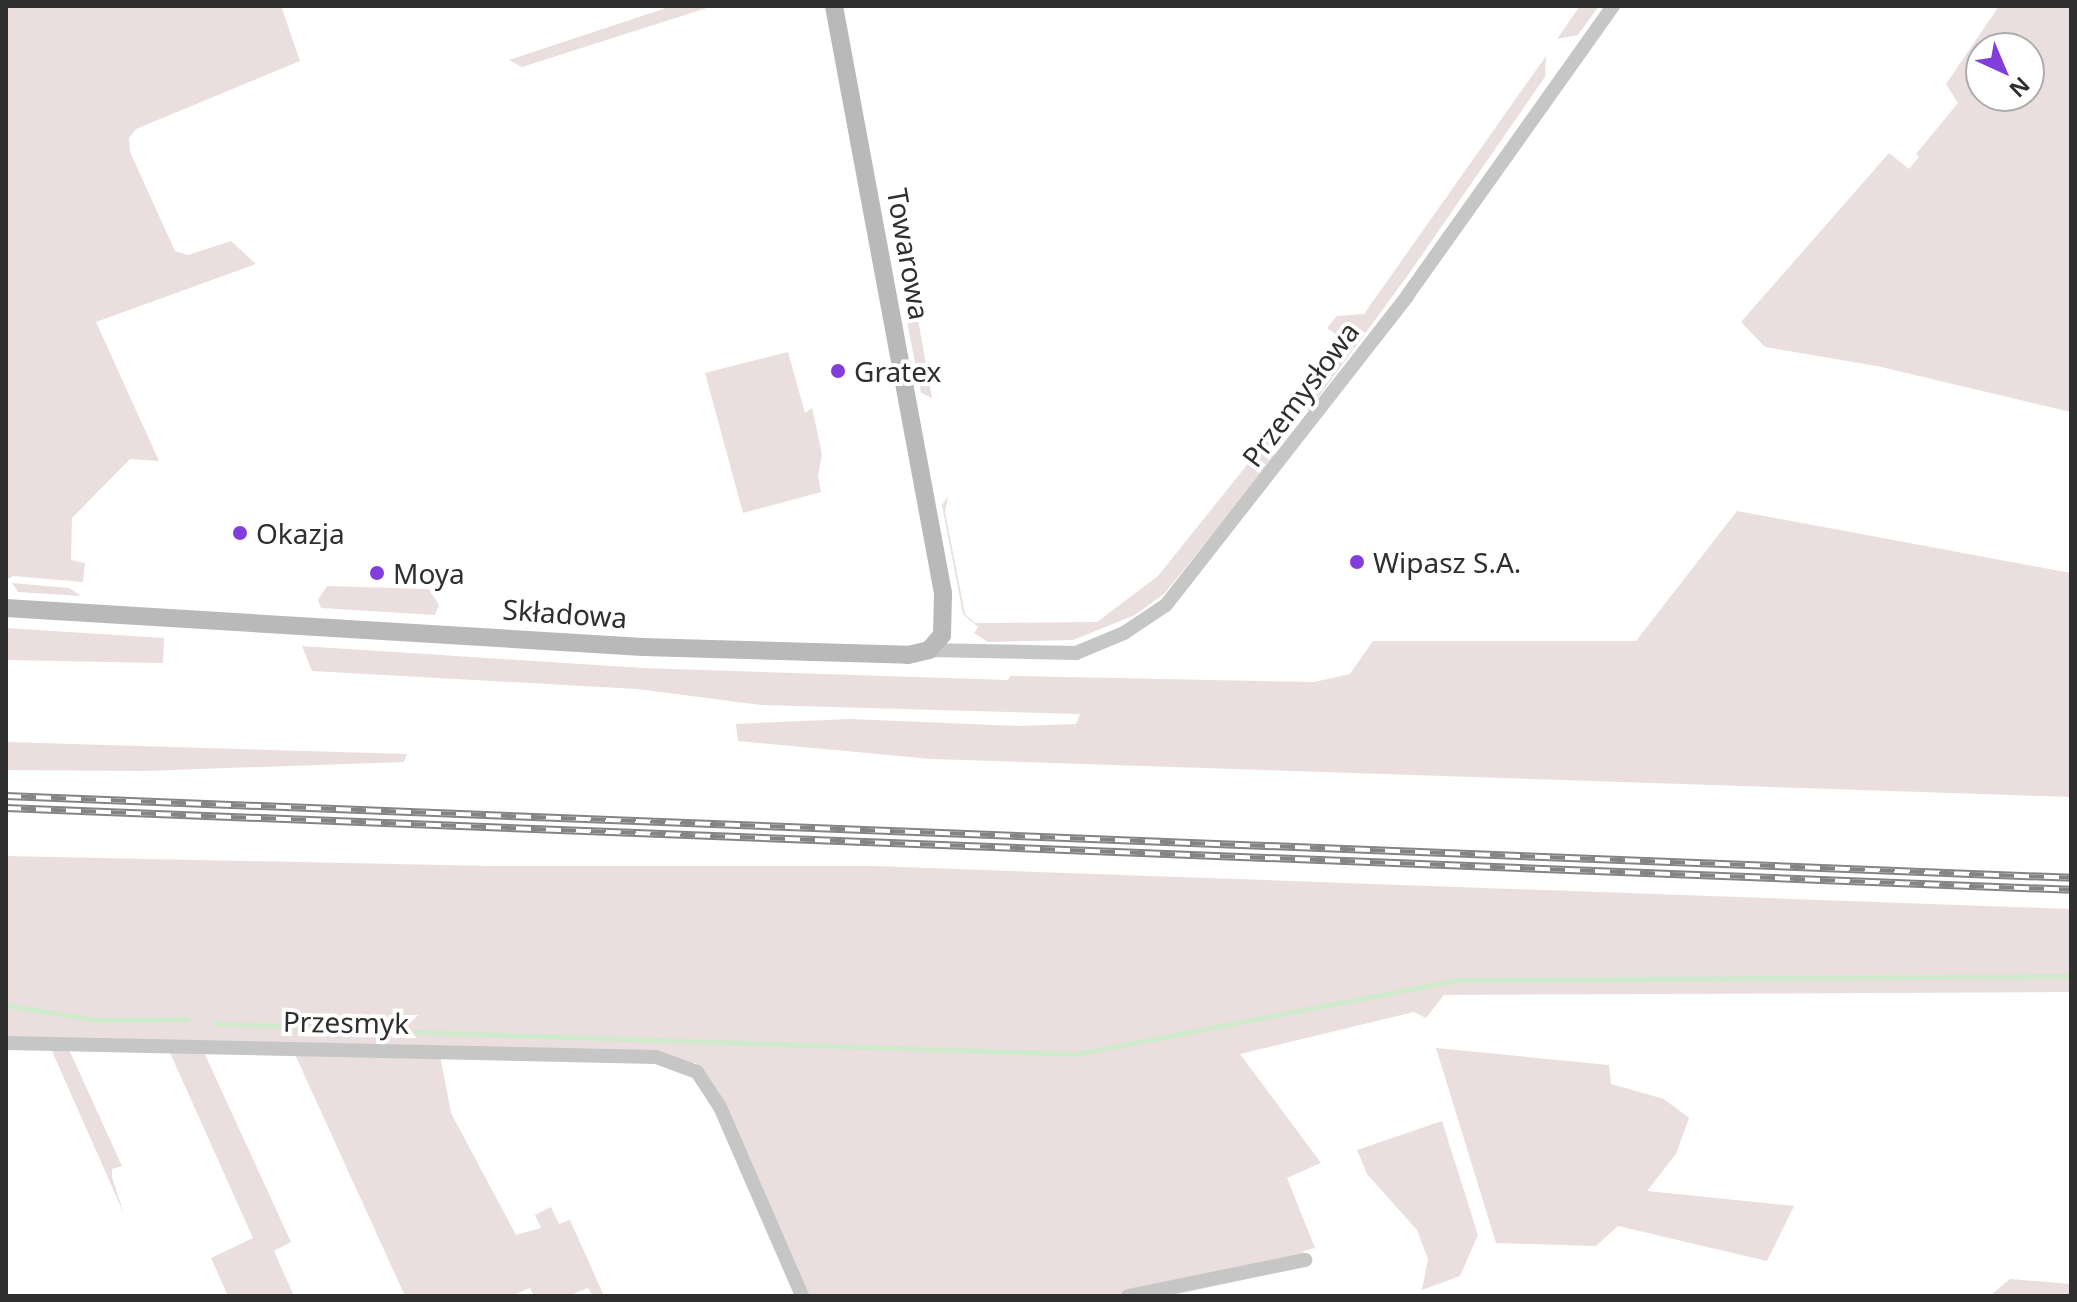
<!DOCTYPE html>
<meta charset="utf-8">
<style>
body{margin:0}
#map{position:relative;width:2077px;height:1302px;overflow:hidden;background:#fff;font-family:"Noto Sans",sans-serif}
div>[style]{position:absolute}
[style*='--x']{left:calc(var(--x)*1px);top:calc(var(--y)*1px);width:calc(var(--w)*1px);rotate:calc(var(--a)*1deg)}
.green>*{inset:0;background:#ebdede}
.stream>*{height:5px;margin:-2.5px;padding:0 2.5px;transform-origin:2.5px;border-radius:2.5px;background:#cfeacc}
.street>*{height:14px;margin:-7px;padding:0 7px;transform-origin:7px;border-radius:7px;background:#c6c6c6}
.secondary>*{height:18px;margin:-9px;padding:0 9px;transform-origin:9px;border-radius:9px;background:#b9b9b9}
.rail>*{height:8px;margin-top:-4px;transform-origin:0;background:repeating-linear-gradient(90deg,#fff 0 15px,#848484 0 30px);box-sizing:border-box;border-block:2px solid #848484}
.dots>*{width:22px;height:22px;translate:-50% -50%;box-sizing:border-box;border:4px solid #fff;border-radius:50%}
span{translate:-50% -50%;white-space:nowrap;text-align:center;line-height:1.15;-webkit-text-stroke:8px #fff;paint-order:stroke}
.street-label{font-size:28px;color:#2f2f2f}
.poi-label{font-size:28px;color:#2f2f2f}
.left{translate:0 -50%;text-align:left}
.frame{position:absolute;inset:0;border:8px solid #2f2f2f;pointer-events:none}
.north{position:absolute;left:1965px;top:32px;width:80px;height:80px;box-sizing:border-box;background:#fff;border:2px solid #acacac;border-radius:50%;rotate:136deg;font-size:22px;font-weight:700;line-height:32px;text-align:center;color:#2f2f2f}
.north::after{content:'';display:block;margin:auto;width:28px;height:36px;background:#823eda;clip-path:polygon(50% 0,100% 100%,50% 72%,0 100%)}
</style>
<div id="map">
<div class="green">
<div style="clip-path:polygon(6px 6px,281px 6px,300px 61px,136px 129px,129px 138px,130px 152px,175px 251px,188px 255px,231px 241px,256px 264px,96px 322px,159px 461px,130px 459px,72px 518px,71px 560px,85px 563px,83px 582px,13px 576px,6px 580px)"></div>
<div style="clip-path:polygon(672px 6px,713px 6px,522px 67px,509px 60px)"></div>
<div style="clip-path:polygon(1580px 6px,1599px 6px,1578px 35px,1557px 39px)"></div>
<div style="clip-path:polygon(evenodd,1999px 6px,2071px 6px,2071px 412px,1877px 366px,1765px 347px,1741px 322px,1889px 153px,1909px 169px,1919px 157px,1916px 154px,1958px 103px,1946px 84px,1999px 6px,1981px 48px,2029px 48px,2029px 96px,1981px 96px,1981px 48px)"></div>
<div style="clip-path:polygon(1546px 56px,1545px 77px,1408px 275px,1309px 410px,1286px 416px,1344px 340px,1327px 328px,1337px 316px,1364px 314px)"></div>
<div style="clip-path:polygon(914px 297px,932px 398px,921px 393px,905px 312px)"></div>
<div style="clip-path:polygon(788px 352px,805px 413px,812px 408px,822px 454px,818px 476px,821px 492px,743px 513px,705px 373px)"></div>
<div style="clip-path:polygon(1275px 430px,1274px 458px,1165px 593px,1135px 615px,1073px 640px,988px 642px,974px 633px,978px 627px,963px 614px,942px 505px,948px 496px,945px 512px,965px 614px,975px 623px,1097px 622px,1158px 576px)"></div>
<div style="clip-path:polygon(1737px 511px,2071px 573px,2071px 797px,932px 759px,738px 741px,736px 724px,850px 719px,1020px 726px,1076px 724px,1080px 714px,761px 705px,637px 689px,312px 671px,302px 646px,643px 668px,1008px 680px,1010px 676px,1314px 682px,1350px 674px,1373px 641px,1636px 641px)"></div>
<div style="clip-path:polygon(12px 583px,69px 588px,81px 596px,18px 592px)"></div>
<div style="clip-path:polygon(327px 586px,429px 589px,439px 605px,435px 615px,321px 608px,318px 600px)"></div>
<div style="clip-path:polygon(6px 628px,164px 638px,163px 663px,6px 660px)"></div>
<div style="clip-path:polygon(6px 742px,407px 754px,404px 762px,143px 771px,6px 770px)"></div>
<div style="clip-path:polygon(6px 856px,490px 866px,873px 866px,2071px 909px,2071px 992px,1444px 995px,1426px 1018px,1414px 1012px,1240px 1054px,1321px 1163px,1287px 1178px,1315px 1248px,1303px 1251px,1308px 1266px,1174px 1295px,1170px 1287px,1138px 1296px,805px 1296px,727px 1109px,696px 1063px,440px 1055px,451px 1113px,516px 1235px,541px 1228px,535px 1215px,551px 1207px,559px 1224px,570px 1220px,604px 1296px,593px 1296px,588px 1288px,568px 1296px,534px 1296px,530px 1288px,511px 1296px,405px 1296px,293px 1050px,202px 1048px,291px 1242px,274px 1251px,294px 1296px,228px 1296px,211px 1258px,253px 1238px,167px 1046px,66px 1043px,122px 1166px,112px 1169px,112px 1177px,124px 1214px,48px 1042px,6px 1041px)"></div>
<div style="clip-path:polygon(1436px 1048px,1609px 1065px,1611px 1084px,1664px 1099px,1689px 1118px,1676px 1154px,1647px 1191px,1794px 1206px,1767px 1261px,1618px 1226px,1596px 1246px,1496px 1243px)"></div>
<div style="clip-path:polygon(1442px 1121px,1478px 1235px,1460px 1276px,1422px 1290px,1428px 1259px,1417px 1230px,1367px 1174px,1357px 1150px)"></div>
<div style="clip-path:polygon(2010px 1279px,2071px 1284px,2071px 1296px,1990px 1296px)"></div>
</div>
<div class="stream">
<div style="--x:6;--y:1005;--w:93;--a:9.3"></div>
<div style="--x:98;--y:1020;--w:89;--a:-0.6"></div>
<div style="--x:214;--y:1023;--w:132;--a:2.6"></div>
<div style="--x:387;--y:1031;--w:689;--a:1.91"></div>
<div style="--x:1076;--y:1054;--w:388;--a:-11"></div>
<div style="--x:1457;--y:980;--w:614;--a:-0.37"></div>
</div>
<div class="street">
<div style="--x:929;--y:650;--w:147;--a:1.2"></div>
<div style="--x:1076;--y:653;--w:52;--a:-22.6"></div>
<div style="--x:1124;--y:633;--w:50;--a:-33.7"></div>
<div style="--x:1166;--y:605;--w:392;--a:-52"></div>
<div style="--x:1407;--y:296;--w:356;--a:-54.6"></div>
<div style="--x:6;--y:1043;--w:650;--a:1.23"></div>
<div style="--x:656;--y:1057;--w:44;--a:20.1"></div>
<div style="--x:697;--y:1072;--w:42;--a:56.7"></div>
<div style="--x:720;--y:1107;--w:206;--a:66.5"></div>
<div style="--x:1128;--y:1296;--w:181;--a:-11.5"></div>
</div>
<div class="secondary">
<div style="--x:6;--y:608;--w:638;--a:3.5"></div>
<div style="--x:643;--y:647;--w:265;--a:1.7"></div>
<div style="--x:908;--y:655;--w:22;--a:-13"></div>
<div style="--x:929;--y:650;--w:20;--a:-49"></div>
<div style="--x:942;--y:635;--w:42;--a:-88.6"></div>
<div style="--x:943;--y:593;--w:597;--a:-100.52"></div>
</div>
<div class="rail">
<div style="--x:6;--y:796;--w:2067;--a:2.27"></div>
<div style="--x:6;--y:808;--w:2067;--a:2.27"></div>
</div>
<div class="dots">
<div style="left:838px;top:371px;background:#823eda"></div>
<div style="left:240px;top:533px;background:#823eda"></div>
<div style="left:1357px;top:562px;background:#823eda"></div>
<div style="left:377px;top:573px;background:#823eda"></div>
</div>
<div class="street-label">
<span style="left:909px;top:254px;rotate:80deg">Towarowa</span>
<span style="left:1300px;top:394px;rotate:-53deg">Przemysłowa</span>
<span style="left:565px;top:613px;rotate:4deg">Składowa</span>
<span style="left:346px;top:1022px;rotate:1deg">Przesmyk</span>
</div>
<div class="poi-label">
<span class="left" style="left:854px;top:371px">Gratex</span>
<span class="left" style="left:256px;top:533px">Okazja</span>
<span class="left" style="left:1373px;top:562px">Wipasz S.A.</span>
<span class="left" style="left:393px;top:573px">Moya</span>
</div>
<div class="frame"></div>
<div class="north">N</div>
</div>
